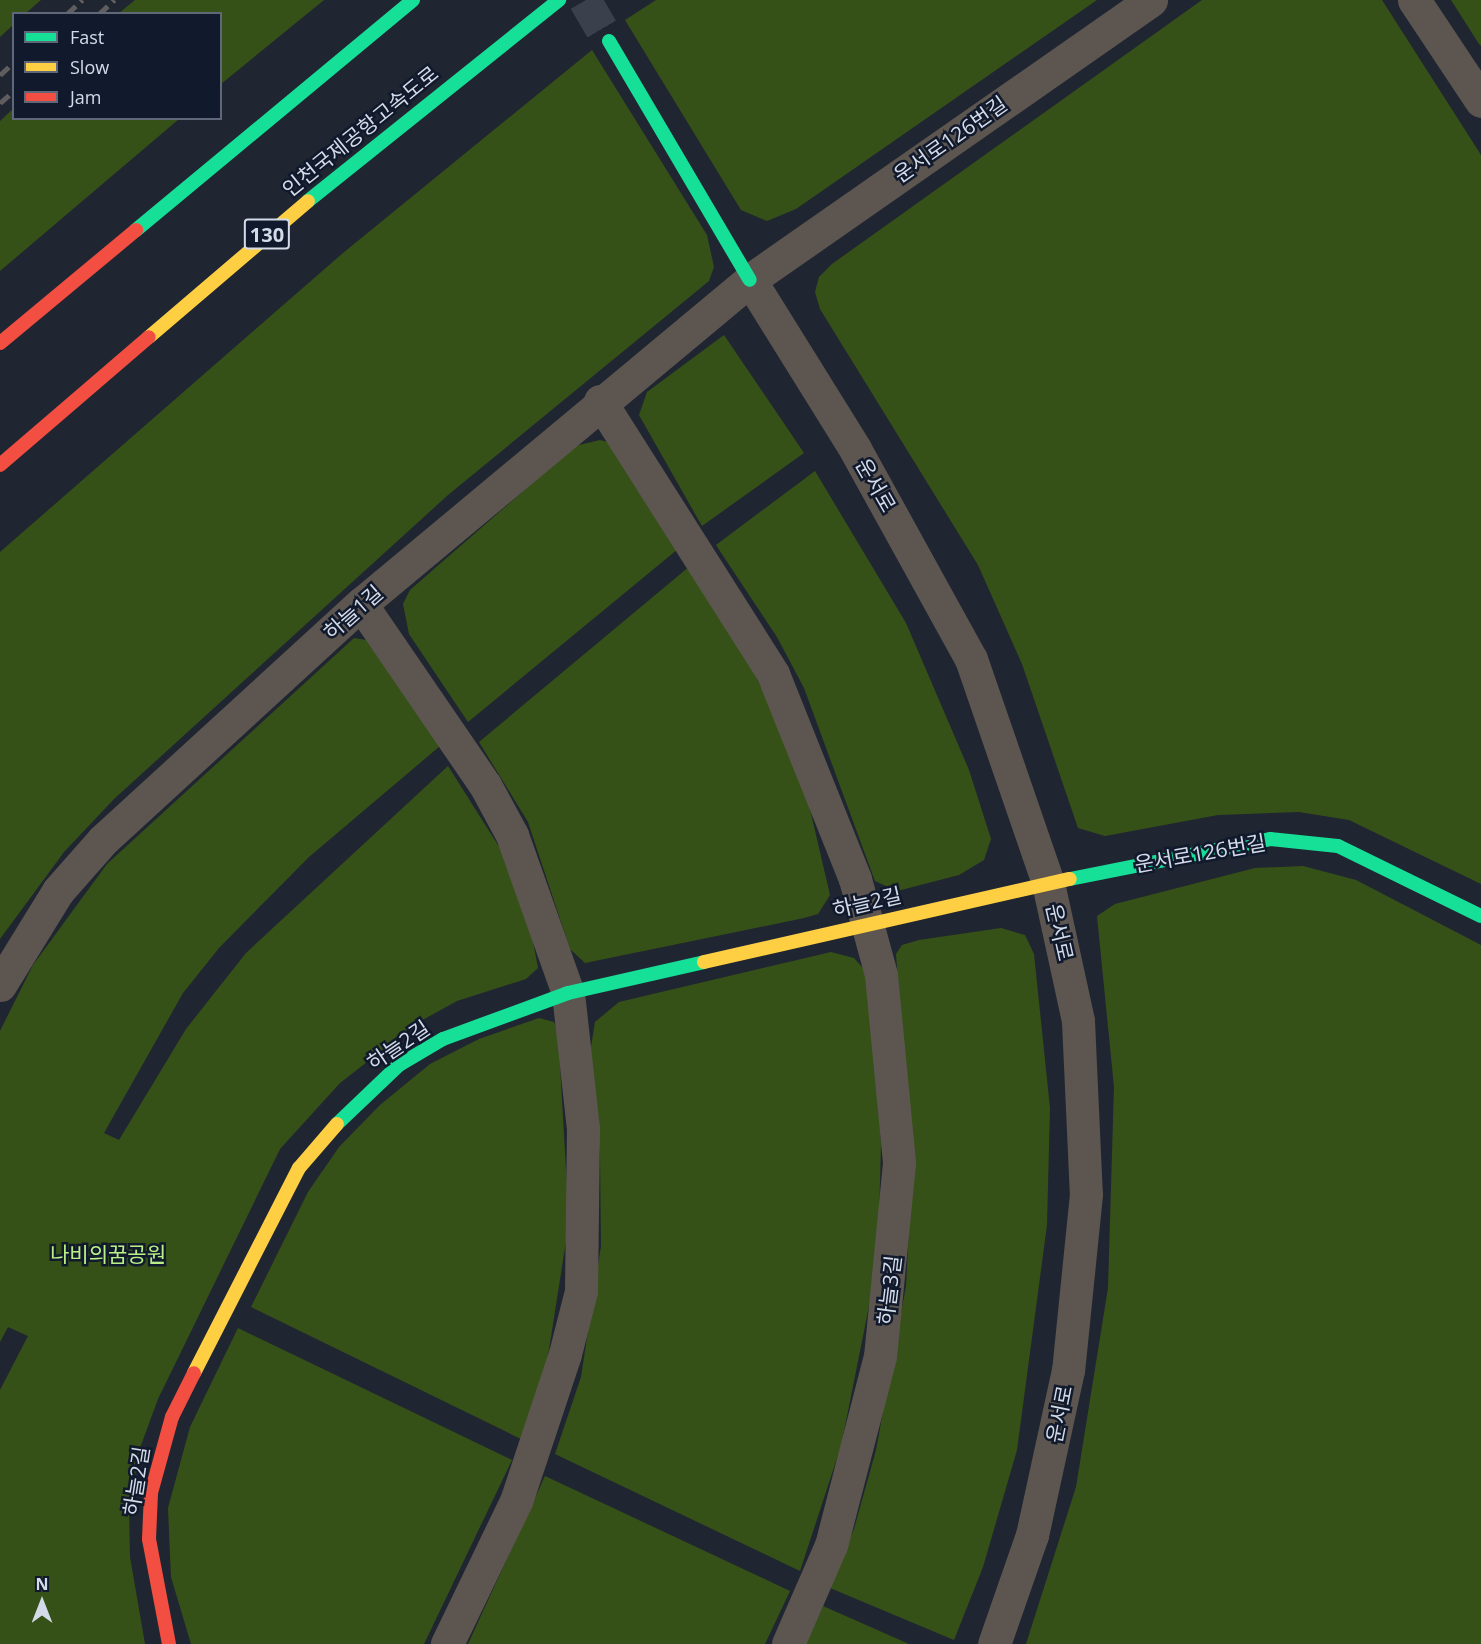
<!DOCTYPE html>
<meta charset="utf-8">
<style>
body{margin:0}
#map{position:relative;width:1481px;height:1644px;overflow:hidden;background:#202631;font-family:"Open Sans","Noto Sans KR",sans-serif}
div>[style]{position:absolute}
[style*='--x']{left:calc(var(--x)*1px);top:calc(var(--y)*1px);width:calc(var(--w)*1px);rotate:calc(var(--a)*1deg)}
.green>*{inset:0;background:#365117}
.secondary-tunnel>*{height:33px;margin-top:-16.5px;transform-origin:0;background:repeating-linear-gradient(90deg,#3b414c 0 33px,transparent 0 49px)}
.street>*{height:33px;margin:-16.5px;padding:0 16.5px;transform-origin:16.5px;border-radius:16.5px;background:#5d5650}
.fast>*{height:14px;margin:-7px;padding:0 7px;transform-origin:7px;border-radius:7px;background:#16e098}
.slow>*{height:14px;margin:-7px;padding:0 7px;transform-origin:7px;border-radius:7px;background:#ffcf43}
.jam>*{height:14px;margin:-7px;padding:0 7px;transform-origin:7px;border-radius:7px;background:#f24e42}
.rail>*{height:4.5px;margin-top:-2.25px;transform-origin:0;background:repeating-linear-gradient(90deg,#605d5e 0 12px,transparent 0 18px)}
span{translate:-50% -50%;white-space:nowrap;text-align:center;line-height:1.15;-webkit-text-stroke:5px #111a2d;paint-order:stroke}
.shield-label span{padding:2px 4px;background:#111a2d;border:2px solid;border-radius:4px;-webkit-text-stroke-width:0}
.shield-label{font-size:20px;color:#d4dbe8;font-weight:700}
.street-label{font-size:21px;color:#d4dbe8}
.park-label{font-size:21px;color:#b9ef86}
.legend{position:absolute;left:12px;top:12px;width:210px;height:108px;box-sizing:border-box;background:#111a2d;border:2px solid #5f6778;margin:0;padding:8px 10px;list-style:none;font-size:18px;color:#d4dbe8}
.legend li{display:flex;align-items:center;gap:12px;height:30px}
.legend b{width:30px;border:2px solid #5f6778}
.north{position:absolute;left:12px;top:1572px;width:60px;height:60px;-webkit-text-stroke:4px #111a2d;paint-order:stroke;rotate:0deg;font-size:16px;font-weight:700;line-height:24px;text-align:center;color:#d4dbe8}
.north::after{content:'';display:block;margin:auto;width:21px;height:27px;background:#d4dbe8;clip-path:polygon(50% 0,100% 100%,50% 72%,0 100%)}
</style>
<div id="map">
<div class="green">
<div style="clip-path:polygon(0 0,41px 0,26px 13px,14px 14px,13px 25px,0 37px)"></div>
<div style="clip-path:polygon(135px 0,324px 0,221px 84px,220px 14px,119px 13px)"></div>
<div style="clip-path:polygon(656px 0,1097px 0,796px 209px,767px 221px,741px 210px,625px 20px)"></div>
<div style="clip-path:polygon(1202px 0,1382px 0,1481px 155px,1481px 884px,1349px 820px,1299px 812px,1218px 815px,1105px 836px,1078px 828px,1022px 664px,978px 565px,820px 309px,815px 292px,819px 277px,832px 264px)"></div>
<div style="clip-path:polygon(1451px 0,1481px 0,1481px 46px,1479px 44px)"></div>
<div style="clip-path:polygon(592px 50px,707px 235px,714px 267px,709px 281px,448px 495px,114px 799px,64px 852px,0 939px,0 552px,343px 253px)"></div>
<div style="clip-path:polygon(13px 109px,14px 118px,179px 119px,0 271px,0 121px)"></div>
<div style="clip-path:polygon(724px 335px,804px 453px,702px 526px,639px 415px,647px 392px)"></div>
<div style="clip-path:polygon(600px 440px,615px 444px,678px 549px,468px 722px,409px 634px,403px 604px,410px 590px,575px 446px)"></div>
<div style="clip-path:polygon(815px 471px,906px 623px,969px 770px,991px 839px,984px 860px,959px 875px,897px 891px,875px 881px,804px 688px,777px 637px,716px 545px)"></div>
<div style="clip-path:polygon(690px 566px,726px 617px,770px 705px,809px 805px,830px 895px,818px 914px,804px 918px,585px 963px,570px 949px,528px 822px,479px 742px)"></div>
<div style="clip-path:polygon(354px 638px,366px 640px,440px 746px,309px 857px,219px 948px,183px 993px,104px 1133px,119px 1140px,186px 1029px,246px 953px,448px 766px,503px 853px,531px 931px,538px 968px,526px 979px,457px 1001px,417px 1023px,340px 1083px,280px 1149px,158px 1399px,140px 1448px,129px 1508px,130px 1557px,145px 1644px,0 1644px,0 1390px,28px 1336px,8px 1327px,0 1342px,0 1031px,33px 965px,107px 864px)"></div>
<div style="clip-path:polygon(1303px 866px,1356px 880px,1481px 945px,1481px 1644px,1026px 1644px,1076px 1487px,1108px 1288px,1114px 1087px,1097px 916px,1115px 904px,1255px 868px)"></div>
<div style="clip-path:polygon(1001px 928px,1025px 935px,1034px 954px,1050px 1108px,1047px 1225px,1017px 1450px,983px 1567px,954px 1640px,830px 1588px,854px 1529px,876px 1450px,906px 1286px,912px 1172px,896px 954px,902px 945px,919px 940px)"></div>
<div style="clip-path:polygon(831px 952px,854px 958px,869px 975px,881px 1144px,879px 1220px,873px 1286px,841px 1446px,800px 1571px,555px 1454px,581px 1377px,601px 1246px,600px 1155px,590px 1053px,595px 1022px,619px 1002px)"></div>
<div style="clip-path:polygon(539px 1018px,554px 1022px,558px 1031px,569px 1222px,547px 1362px,521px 1439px,251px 1307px,308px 1192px,339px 1147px,380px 1105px,430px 1064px,479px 1039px)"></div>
<div style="clip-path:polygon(238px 1328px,512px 1460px,424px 1644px,191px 1644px,171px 1577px,168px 1508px,190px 1427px)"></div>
<div style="clip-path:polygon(545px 1476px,790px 1591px,765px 1644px,468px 1644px)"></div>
<div style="clip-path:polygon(823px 1606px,909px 1644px,806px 1644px)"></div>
</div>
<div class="secondary-tunnel">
<div style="--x:585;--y:0;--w:48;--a:59.7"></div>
</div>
<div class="street">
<div style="--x:1414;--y:0;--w:121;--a:56.4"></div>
<div style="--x:750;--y:280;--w:199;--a:58.1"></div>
<div style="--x:855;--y:449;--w:240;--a:61.1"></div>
<div style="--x:971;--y:659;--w:237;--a:71"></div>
<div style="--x:1048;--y:883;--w:141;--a:77.7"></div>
<div style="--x:1078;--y:1021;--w:173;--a:87.4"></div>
<div style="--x:1086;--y:1194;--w:177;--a:95.8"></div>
<div style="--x:1068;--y:1370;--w:169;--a:102.3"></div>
<div style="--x:1032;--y:1535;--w:115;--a:109.2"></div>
<div style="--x:600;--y:401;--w:323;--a:57.6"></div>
<div style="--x:773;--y:674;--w:221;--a:68.2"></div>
<div style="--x:855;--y:879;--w:99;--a:74.8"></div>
<div style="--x:881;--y:975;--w:189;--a:84.5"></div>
<div style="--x:899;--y:1163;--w:194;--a:95.6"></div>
<div style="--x:880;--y:1356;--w:195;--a:104.5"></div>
<div style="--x:831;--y:1545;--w:108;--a:113.5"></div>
<div style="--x:361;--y:604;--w:219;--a:55.6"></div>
<div style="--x:485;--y:785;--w:57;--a:61.6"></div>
<div style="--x:512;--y:835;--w:168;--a:70.5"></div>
<div style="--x:568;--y:993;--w:136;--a:83.7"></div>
<div style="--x:583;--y:1128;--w:163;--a:90.7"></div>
<div style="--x:581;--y:1291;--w:65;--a:104.3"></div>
<div style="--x:565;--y:1354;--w:155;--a:108.4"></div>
<div style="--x:516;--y:1501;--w:159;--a:115.8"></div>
<div style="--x:0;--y:985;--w:110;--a:-58.3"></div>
<div style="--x:58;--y:891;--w:68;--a:-48.6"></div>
<div style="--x:103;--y:840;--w:350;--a:-42.5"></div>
<div style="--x:361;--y:604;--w:506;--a:-39.79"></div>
<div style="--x:750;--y:280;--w:489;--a:-34.9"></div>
</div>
<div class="fast">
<div style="--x:609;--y:41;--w:277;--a:59.5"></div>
<div style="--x:308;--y:201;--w:322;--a:-38.7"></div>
<div style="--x:136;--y:230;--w:360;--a:-39.7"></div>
<div style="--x:1070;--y:879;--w:204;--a:-11.3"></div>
<div style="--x:1270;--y:839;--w:68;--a:5.9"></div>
<div style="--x:1338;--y:846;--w:159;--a:26.1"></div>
<div style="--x:337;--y:1124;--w:86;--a:-43.6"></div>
<div style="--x:399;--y:1065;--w:51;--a:-30.6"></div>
<div style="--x:443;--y:1039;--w:133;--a:-20.2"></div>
<div style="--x:568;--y:993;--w:139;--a:-12.8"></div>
</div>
<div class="slow">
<div style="--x:149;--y:337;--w:209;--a:-40.5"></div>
<div style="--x:704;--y:962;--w:375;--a:-12.8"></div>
<div style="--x:194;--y:1373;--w:230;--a:-62.9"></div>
<div style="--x:299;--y:1168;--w:58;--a:-49.2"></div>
</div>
<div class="jam">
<div style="--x:0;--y:343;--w:177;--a:-39.7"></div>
<div style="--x:0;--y:465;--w:196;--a:-40.7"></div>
<div style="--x:169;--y:1644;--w:107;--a:-100.8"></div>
<div style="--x:149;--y:1539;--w:46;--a:-87.5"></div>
<div style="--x:151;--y:1493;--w:79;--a:-74.6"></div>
<div style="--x:172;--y:1417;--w:49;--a:-63.4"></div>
</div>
<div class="rail">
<div style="--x:67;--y:14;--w:21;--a:-43"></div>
<div style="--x:99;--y:14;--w:21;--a:-43"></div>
<div style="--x:0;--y:75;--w:19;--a:-43"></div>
<div style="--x:0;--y:103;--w:18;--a:-41"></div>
</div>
<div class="shield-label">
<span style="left:267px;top:234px">130</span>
</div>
<div class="street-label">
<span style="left:360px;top:131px;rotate:-39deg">인천국제공항고속도로</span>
<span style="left:950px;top:139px;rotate:-35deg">운서로126번길</span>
<span style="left:876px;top:485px;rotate:60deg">운서로</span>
<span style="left:353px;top:612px;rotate:-41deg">하늘1길</span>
<span style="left:1200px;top:853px;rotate:-10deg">운서로126번길</span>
<span style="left:867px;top:902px;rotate:-13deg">하늘2길</span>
<span style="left:1060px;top:932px;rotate:77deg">운서로</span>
<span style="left:398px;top:1045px;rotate:-34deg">하늘2길</span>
<span style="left:889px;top:1290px;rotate:-83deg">하늘3길</span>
<span style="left:1059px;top:1414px;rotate:-79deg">운서로</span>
<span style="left:136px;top:1481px;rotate:-81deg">하늘2길</span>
</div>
<div class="park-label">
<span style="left:108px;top:1254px">나비의꿈공원</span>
</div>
<ul class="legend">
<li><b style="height:8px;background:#16e098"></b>Fast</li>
<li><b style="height:8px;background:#ffcf43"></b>Slow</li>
<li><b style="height:8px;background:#f24e42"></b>Jam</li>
</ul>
<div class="north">N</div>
</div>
